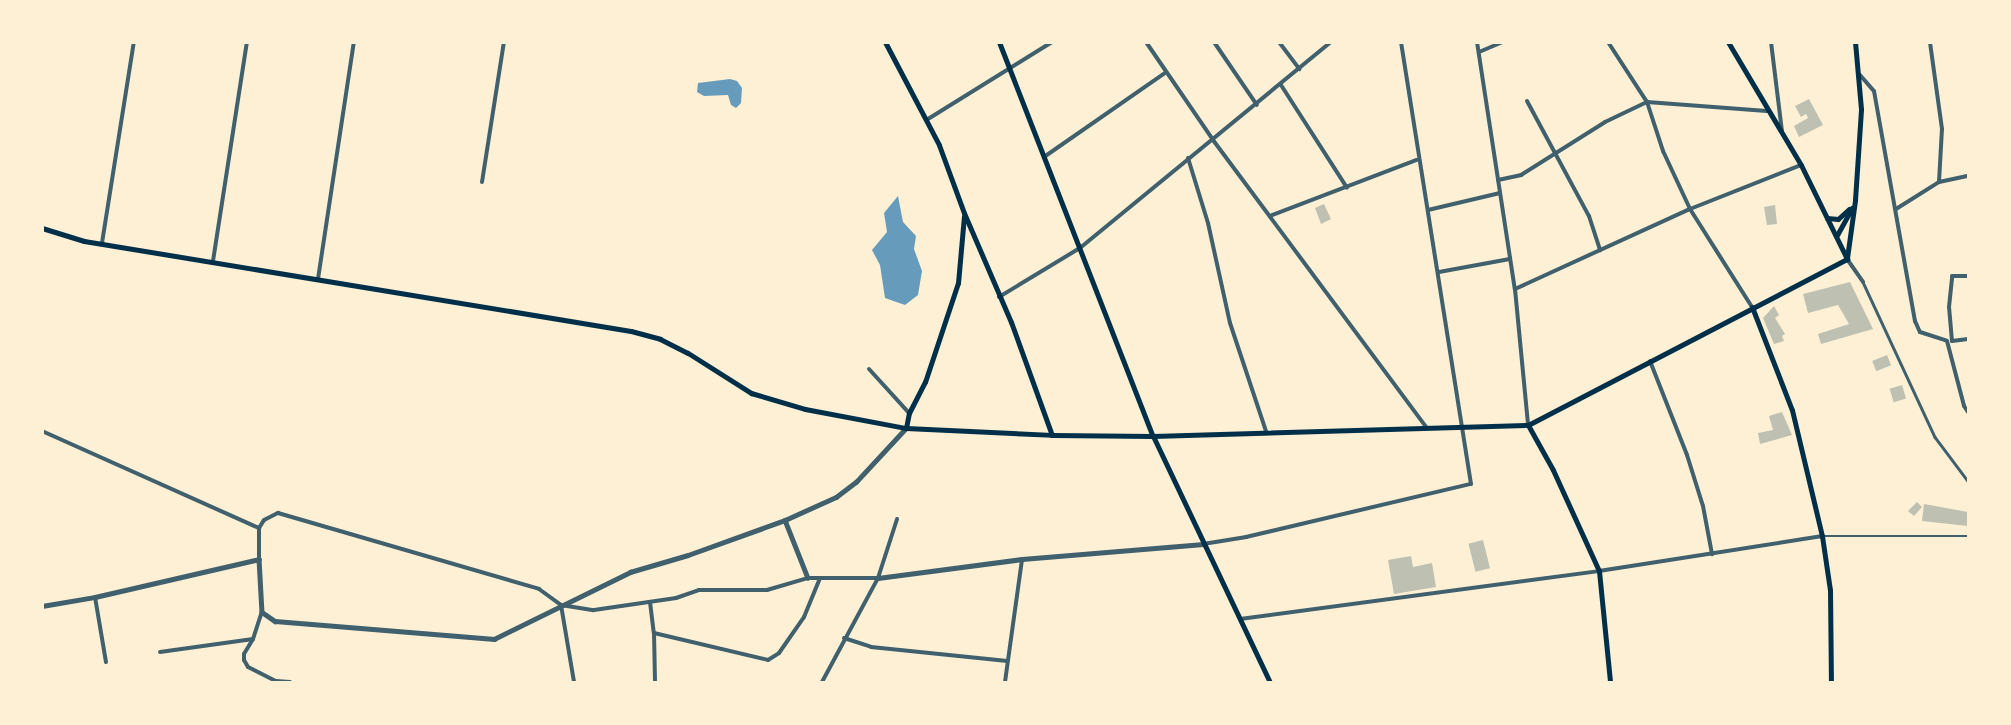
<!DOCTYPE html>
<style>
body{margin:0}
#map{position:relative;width:2011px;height:725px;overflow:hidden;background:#fdf0d5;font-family:"Alegreya Sans",sans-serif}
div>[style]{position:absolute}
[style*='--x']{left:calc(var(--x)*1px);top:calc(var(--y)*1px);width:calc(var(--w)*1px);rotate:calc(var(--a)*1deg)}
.water>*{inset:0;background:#669bbc}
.building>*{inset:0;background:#bec0b2;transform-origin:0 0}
.pedestrian>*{height:2.5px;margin:-1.25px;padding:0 1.25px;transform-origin:1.25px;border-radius:1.25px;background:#3f606c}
.minor>*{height:4px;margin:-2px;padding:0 2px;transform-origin:2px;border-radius:2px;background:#3f606c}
.tertiary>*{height:4.5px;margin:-2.25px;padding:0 2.25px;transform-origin:2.25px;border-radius:2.25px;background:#3f606c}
.secondary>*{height:5px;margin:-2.5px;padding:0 2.5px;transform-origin:2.5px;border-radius:2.5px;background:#003049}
span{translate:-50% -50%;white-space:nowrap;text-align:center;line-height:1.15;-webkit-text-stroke:4.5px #fdf0d5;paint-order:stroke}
.frame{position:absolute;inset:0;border:44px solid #fdf0d5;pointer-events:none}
</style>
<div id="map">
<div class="water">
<div style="clip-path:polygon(730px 79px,737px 81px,742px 88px,741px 103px,736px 108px,731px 105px,728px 95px,704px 96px,697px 92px,698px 83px)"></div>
<div style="clip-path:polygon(898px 196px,903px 222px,916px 236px,914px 249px,922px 271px,918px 295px,905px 305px,885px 298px,880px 265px,872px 250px,887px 232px,884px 213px)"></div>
</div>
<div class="building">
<div style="clip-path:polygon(1809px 99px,1823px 125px,1799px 137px,1794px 126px,1808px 118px,1806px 114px,1801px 117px,1795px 106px)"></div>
<div style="clip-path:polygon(1324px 204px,1331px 219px,1321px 224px,1315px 208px)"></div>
<div style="clip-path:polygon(1775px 205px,1777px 224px,1767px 225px,1764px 207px)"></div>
<div style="clip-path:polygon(1850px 282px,1873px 329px,1821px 344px,1818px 334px,1849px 324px,1838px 305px,1808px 313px,1803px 294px)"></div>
<div style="clip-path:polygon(1774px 306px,1779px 315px,1775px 318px,1785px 334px,1782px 336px,1784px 341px,1774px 344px,1763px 318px)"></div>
<div style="left:1887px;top:355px;width:11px;height:16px;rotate:68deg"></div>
<div style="left:1902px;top:385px;width:14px;height:13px;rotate:73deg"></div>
<div style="clip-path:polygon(1782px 412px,1792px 435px,1760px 444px,1758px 433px,1773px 430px,1769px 416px)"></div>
<div style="clip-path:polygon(1917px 502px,1922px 507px,1914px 516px,1908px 511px)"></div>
<div style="clip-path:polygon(1924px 504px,1968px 512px,1968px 526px,1922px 521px)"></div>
<div style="left:1483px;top:540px;width:29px;height:15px;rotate:76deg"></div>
<div style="clip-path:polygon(1411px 556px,1413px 567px,1432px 563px,1436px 587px,1394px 594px,1388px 560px)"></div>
</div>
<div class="pedestrian">
<div style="--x:1863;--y:282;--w:171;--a:65.1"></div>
<div style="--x:1935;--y:437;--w:55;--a:53.1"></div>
<div style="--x:1822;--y:536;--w:146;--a:0"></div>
</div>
<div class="minor">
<div style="--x:1146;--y:42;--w:119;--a:55.6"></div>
<div style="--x:1213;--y:140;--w:357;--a:53.4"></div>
<div style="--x:1214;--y:42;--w:76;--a:55.7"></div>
<div style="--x:1279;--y:42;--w:34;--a:53"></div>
<div style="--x:1477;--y:42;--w:250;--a:81.3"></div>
<div style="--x:1515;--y:289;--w:137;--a:84.5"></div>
<div style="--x:1608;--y:42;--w:72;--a:57"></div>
<div style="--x:1647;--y:102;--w:52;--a:71.9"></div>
<div style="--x:1663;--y:151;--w:64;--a:65"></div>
<div style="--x:1690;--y:209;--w:116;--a:57.7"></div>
<div style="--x:1771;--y:42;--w:90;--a:83"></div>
<div style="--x:1479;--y:52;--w:25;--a:-23"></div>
<div style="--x:1860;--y:75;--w:21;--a:49"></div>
<div style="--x:1874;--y:91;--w:234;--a:79.9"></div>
<div style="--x:1915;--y:321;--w:12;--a:66"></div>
<div style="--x:1920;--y:332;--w:28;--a:18"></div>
<div style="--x:1947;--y:341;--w:67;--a:75.3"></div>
<div style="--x:1964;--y:406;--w:7;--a:56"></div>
<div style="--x:1281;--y:85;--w:122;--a:57.3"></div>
<div style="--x:1527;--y:101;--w:131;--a:61.7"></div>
<div style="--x:1589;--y:216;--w:36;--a:72"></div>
<div style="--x:928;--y:119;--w:146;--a:-31.8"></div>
<div style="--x:1044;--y:157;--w:147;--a:-34.8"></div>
<div style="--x:1188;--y:158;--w:68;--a:72.9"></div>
<div style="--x:1208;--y:223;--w:102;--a:77.6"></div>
<div style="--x:1230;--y:323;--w:114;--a:71.6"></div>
<div style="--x:1498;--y:180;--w:24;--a:-12"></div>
<div style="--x:1521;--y:175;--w:99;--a:-32.2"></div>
<div style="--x:1605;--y:122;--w:47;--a:-25.5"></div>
<div style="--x:1647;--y:102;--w:120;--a:4.3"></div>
<div style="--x:482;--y:182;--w:142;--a:-81.1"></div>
<div style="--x:1939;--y:182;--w:30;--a:-12"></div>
<div style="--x:1896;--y:209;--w:51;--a:-32.1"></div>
<div style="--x:1939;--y:182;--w:53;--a:-86.8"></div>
<div style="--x:1942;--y:129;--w:88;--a:-97.9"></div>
<div style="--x:1428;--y:210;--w:74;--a:-13.3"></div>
<div style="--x:1270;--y:216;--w:157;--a:-20.9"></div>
<div style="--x:102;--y:243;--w:204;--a:-81"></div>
<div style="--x:1847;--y:259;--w:28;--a:55"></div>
<div style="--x:213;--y:261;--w:222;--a:-81.2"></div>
<div style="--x:1439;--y:272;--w:72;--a:-10.4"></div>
<div style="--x:318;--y:279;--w:240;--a:-81.4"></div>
<div style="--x:1515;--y:289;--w:192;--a:-24.6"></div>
<div style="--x:1690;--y:209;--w:119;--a:-21.6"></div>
<div style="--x:999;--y:297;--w:95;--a:-31.2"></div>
<div style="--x:1080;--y:248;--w:325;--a:-39.4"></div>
<div style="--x:1952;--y:341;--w:34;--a:-95"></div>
<div style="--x:1949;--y:307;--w:31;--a:-84"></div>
<div style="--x:1952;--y:276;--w:16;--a:0"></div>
<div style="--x:1952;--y:341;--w:16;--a:-7"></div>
<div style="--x:1650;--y:361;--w:101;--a:68.5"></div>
<div style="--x:1687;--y:455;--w:53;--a:72.6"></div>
<div style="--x:1703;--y:506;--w:49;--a:79.4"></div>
<div style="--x:869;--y:369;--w:59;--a:47.7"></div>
<div style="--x:42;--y:431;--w:238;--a:24.1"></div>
<div style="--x:1203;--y:544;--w:44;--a:-9.2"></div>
<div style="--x:1246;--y:537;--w:231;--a:-13.3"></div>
<div style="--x:1471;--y:484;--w:448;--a:-99"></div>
<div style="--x:259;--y:559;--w:31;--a:-90"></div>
<div style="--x:259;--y:528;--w:9;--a:-58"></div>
<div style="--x:264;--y:520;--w:16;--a:-27"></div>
<div style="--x:278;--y:513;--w:272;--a:16.2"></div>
<div style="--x:539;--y:589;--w:27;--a:36"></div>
<div style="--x:561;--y:605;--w:33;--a:9"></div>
<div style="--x:594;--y:610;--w:83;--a:-8.3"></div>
<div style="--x:676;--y:598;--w:24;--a:-19"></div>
<div style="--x:699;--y:590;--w:68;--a:0"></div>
<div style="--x:767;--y:590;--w:43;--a:-16.3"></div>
<div style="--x:95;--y:597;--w:66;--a:80.4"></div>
<div style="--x:650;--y:602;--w:31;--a:83"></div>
<div style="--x:654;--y:633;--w:117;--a:13.3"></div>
<div style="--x:768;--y:660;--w:13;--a:-32"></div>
<div style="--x:779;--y:653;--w:44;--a:-55.2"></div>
<div style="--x:804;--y:617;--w:42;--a:-67.7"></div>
<div style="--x:561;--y:605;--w:78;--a:80.4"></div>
<div style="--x:1240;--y:619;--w:362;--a:-7.6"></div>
<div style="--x:1599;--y:571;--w:226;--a:-8.9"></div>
<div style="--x:654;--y:633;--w:49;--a:88.8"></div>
<div style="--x:844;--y:638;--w:28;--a:18"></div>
<div style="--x:871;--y:647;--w:137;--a:5.9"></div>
<div style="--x:253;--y:639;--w:17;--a:121"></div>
<div style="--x:244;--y:654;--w:6;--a:90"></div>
<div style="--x:244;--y:660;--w:8;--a:60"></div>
<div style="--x:248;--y:667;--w:31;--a:27"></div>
<div style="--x:276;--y:681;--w:14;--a:4"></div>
<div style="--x:160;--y:652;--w:94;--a:-8"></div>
<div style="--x:253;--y:639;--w:28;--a:-72"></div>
<div style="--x:822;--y:682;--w:118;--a:-61.7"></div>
<div style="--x:878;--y:578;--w:62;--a:-72.1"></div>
<div style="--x:1005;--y:682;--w:124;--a:-82.1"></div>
</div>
<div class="tertiary">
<div style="--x:785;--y:520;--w:62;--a:68.4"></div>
<div style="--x:808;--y:578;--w:70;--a:0"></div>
<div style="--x:878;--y:578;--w:145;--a:-7.5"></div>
<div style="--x:1022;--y:559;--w:182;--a:-4.7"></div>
<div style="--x:42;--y:606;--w:54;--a:-9.6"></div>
<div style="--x:95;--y:597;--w:168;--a:-13"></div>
<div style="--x:259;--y:559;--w:53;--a:86.8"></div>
<div style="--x:262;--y:612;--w:16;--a:35"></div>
<div style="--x:275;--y:621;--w:220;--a:4.7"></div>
<div style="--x:494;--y:639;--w:152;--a:-26.2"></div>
<div style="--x:630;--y:572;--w:60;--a:-16.3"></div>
<div style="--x:688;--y:555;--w:103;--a:-19.8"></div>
<div style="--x:785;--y:520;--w:56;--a:-24.3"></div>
<div style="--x:836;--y:497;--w:25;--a:-37"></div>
<div style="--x:856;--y:482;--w:74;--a:-47.2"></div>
</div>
<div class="secondary">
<div style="--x:885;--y:42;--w:116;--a:62.3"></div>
<div style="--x:939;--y:145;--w:72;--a:69.8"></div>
<div style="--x:964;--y:213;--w:119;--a:66.7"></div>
<div style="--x:1011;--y:322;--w:120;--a:70.1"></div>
<div style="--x:999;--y:42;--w:423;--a:68.7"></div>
<div style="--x:1153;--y:436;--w:272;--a:64.6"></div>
<div style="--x:1728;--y:42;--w:143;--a:59.3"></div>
<div style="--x:1801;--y:165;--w:105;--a:63.9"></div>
<div style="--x:1827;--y:218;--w:11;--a:5"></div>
<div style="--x:1838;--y:219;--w:15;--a:-42"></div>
<div style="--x:42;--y:228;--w:44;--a:17.2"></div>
<div style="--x:84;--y:241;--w:554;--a:9.34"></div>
<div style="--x:631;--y:331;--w:30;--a:15"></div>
<div style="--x:660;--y:339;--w:31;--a:27"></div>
<div style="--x:688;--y:353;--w:75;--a:32.4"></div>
<div style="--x:751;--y:393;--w:56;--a:16.5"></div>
<div style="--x:805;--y:409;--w:103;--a:10.7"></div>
<div style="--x:906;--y:428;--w:146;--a:2.7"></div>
<div style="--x:1052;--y:435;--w:101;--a:0.6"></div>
<div style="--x:1153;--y:436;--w:375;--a:-1.7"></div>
<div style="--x:1528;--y:425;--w:360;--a:-27.5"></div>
<div style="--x:1837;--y:235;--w:31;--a:-61"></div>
<div style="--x:1847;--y:258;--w:59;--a:-82.1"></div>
<div style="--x:1855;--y:200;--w:91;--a:-86.2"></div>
<div style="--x:1861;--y:109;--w:67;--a:-95.1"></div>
<div style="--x:1752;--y:307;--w:110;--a:68.8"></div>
<div style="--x:1792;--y:410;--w:130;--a:76.6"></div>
<div style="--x:1822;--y:536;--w:55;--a:81.6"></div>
<div style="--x:1830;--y:590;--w:92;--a:89.4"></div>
<div style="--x:1528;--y:425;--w:51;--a:60.9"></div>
<div style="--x:1553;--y:470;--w:111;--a:65.5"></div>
<div style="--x:1599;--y:571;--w:112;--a:84.3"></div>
<div style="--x:906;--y:428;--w:15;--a:-79"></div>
<div style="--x:909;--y:413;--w:35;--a:-63"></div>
<div style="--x:925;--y:382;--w:104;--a:-71.6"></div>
<div style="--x:958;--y:283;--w:67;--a:-84.9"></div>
</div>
<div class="frame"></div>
</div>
